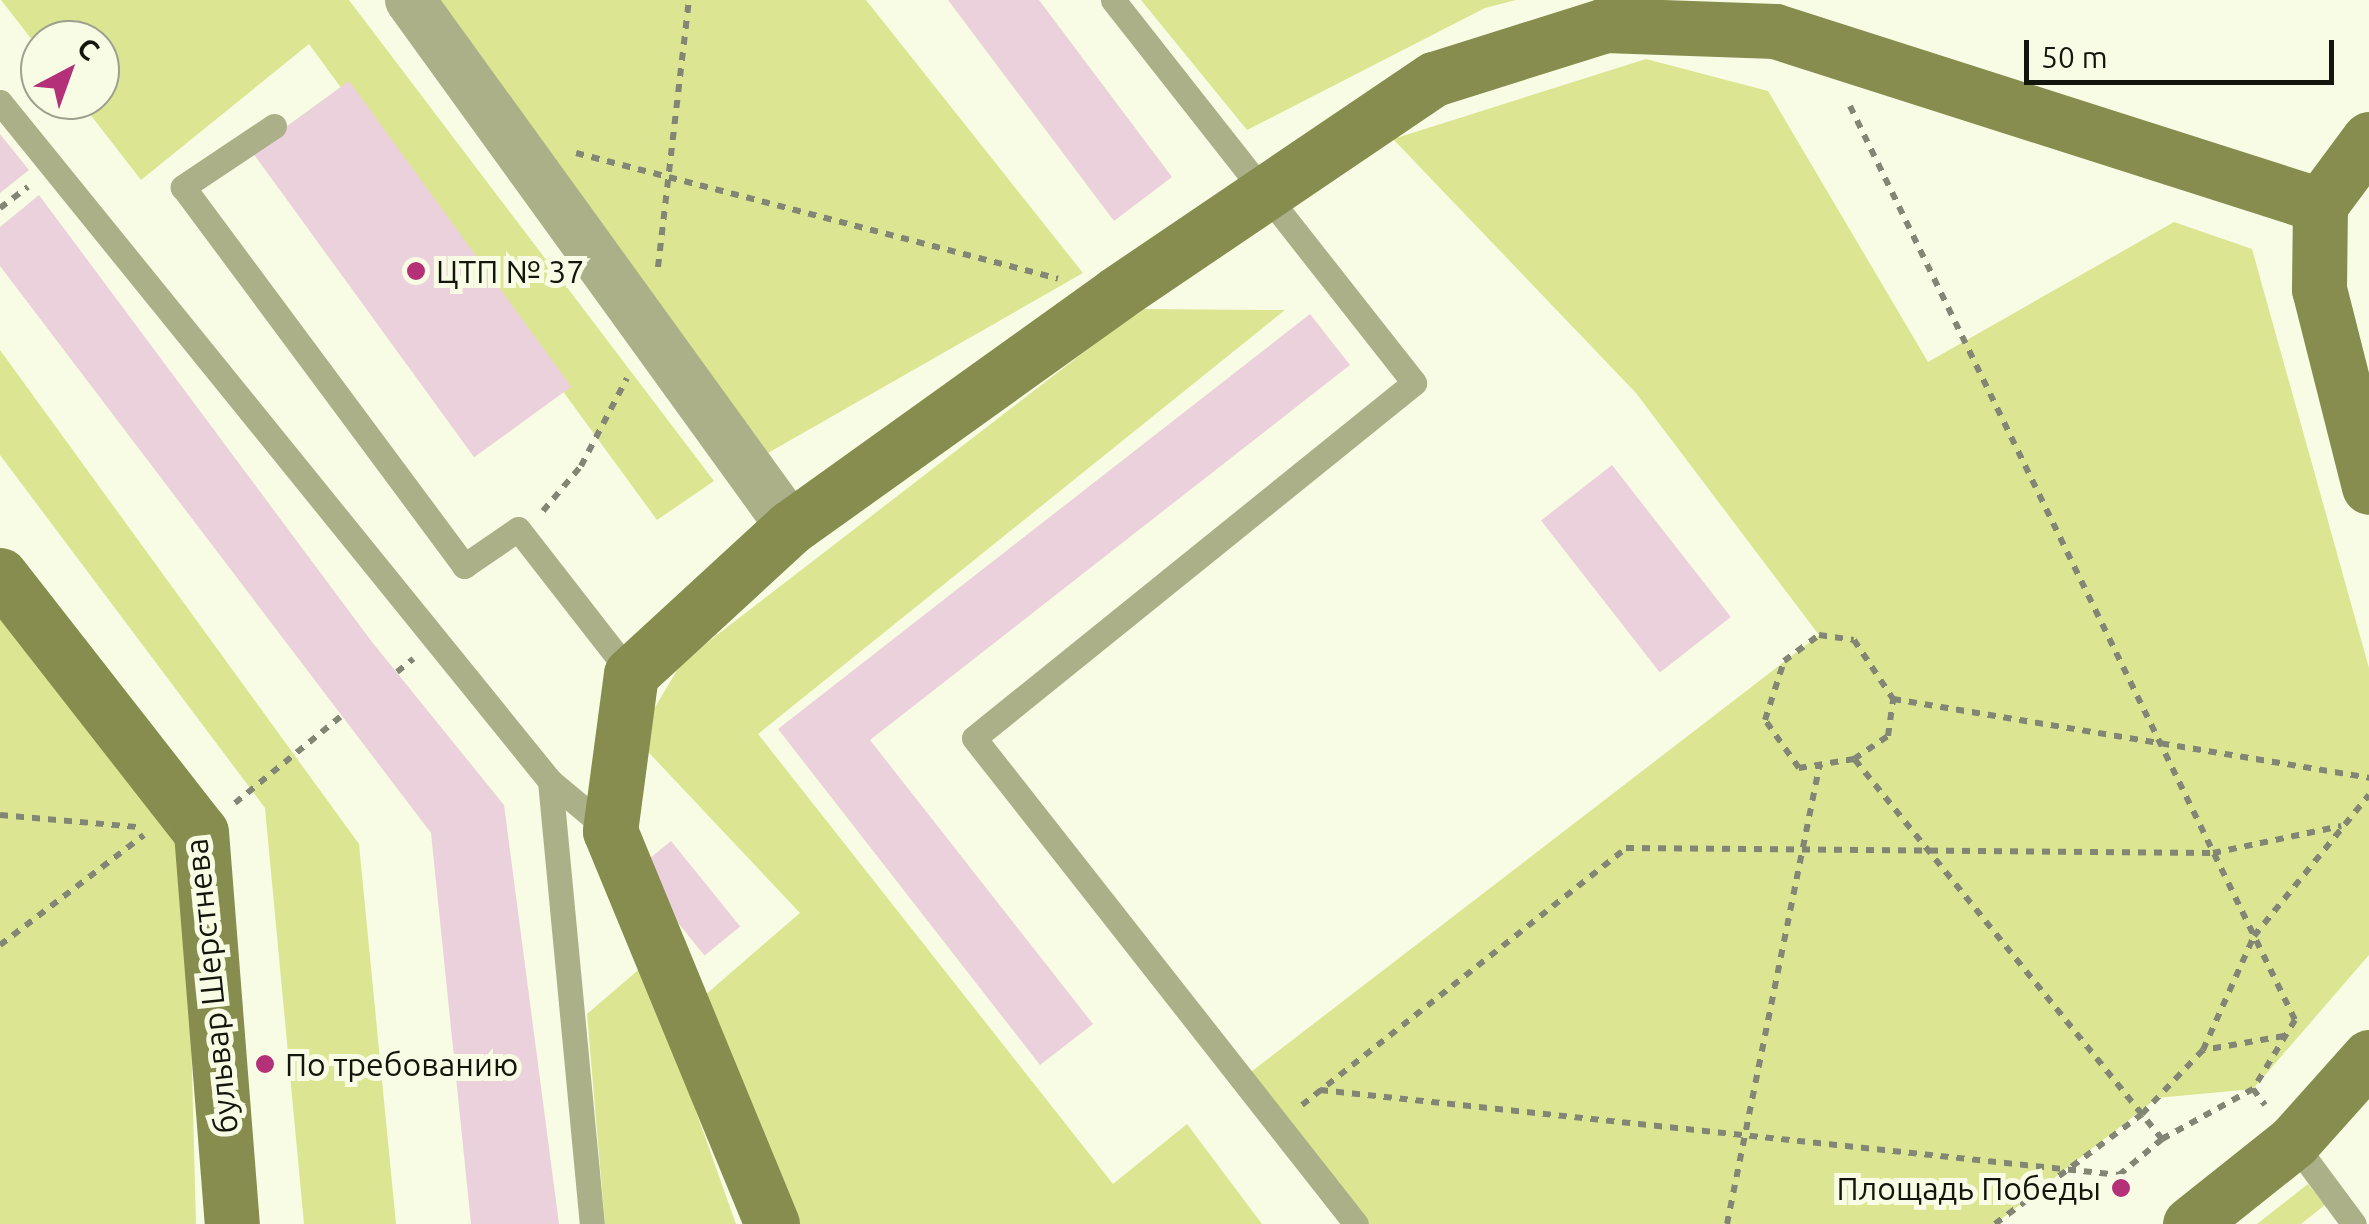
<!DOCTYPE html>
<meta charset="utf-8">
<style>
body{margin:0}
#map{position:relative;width:2369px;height:1224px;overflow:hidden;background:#f9fce4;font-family:Ubuntu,sans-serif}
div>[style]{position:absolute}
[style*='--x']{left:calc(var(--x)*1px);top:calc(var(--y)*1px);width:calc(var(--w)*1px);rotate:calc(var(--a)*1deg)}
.green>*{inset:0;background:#dce592}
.building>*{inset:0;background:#ebd1db;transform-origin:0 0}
.path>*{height:6px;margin-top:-3px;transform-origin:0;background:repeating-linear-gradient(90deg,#838575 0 8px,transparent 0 16px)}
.lane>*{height:25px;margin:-12.5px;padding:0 12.5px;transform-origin:12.5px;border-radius:12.5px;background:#abb088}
.street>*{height:50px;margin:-25px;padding:0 25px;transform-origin:25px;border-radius:25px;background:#abb088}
.secondary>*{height:55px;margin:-27.5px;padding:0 27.5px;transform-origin:27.5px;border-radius:27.5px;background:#868d4f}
.dots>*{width:28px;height:28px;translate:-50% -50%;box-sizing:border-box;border:5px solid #f9fce4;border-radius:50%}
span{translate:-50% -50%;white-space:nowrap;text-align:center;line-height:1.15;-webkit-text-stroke:10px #f9fce4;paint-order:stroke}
.poi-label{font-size:32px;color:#14150d}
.left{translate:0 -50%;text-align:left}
.right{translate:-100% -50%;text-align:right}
.street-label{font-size:32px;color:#14150d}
.north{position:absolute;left:20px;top:20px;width:100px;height:100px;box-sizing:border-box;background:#f9fce4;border:2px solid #9da08e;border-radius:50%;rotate:41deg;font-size:28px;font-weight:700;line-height:40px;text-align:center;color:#14150d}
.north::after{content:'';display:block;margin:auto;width:35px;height:45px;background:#b43179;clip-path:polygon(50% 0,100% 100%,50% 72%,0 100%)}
.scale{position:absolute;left:2024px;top:40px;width:310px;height:45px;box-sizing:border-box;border:5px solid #14150d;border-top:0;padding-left:12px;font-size:30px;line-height:35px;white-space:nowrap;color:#14150d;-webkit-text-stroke:8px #f9fce4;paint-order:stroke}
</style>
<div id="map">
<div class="green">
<div style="clip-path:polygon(1px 0,349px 0,714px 481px,657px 520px,309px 44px,141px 180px,79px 100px,100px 100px,100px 40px,40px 40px,40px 50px)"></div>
<div style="clip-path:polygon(438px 0,866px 0,1083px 273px,768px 453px)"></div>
<div style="clip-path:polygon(1141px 0,1516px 0,1485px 8px,1247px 130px)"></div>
<div style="clip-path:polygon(1646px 59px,1768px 91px,1928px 362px,2174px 222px,2252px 249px,2369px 668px,2369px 955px,2253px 1089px,2157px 1098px,1995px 1224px,1364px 1224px,1247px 1075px,1819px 635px,1636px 393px,1393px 139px)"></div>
<div style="clip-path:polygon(1140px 309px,1285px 310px,758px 734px,1113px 1184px,1187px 1124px,1262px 1224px,788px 1224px,697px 1002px,800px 913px,636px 739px,682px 662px)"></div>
<div style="clip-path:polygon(0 350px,359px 844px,396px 1224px,304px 1224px,265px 808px,0 455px)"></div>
<div style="clip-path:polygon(0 604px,186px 842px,196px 1224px,0 1224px)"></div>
<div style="clip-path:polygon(644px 965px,736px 1224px,605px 1224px,587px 1014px)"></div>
<div style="clip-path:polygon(2308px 1184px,2325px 1205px,2301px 1224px,2257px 1224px)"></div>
</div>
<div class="building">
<div style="clip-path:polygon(948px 0,1039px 0,1172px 177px,1114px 221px)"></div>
<div style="left:349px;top:81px;width:378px;height:120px;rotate:54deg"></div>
<div style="clip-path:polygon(0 134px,29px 170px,0 193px)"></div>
<div style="clip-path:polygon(39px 195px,372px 642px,504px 805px,559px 1224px,471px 1224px,431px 833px,0 266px,0 227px)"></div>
<div style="clip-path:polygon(1310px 314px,1350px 365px,870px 740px,1093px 1024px,1040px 1065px,778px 729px)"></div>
<div style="left:1612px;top:465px;width:193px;height:90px;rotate:52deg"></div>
<div style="left:671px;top:841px;width:110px;height:46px;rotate:51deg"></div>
</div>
<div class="path">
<div style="--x:1850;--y:106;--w:1017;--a:64.04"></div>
<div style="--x:2295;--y:1020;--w:81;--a:121.3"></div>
<div style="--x:2253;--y:1089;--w:20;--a:53"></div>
<div style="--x:576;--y:153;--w:498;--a:14.6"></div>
<div style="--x:0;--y:208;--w:35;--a:-37"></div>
<div style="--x:658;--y:267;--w:269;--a:-83.4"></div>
<div style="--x:543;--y:511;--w:59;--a:-49.8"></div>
<div style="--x:581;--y:466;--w:99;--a:-62.4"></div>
<div style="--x:397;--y:672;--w:21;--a:-39"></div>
<div style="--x:1854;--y:759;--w:56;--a:170.7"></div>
<div style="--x:1799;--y:768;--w:59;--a:-125.3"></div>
<div style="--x:1765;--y:720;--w:62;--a:-72.1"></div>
<div style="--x:1784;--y:661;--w:44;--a:-36.6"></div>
<div style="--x:1819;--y:635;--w:35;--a:8"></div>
<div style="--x:1854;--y:640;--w:71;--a:56.5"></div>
<div style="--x:235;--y:803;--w:136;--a:-39.3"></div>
<div style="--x:0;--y:815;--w:139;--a:5"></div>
<div style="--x:0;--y:945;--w:181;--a:-37.4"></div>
<div style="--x:2284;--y:1036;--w:82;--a:170.2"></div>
<div style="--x:2203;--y:1050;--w:125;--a:-65.9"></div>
<div style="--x:2254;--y:936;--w:182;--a:-50.8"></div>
<div style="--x:1320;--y:1090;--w:804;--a:6.07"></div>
<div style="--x:2119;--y:1175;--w:56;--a:-39.9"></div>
<div style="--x:2162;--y:1139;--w:104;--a:-28.8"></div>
<div style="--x:1302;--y:1105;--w:414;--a:-38.4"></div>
<div style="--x:1626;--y:848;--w:587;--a:0.49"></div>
<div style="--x:2213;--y:853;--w:131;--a:-11.9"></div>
<div style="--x:2162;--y:1139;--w:489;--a:-129"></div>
<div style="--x:1854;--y:759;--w:41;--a:-34.1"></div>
<div style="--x:1888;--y:736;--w:37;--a:-82"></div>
<div style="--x:1893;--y:699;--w:483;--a:9.4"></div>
<div style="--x:1727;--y:1224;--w:469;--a:-78.6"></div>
<div style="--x:1995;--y:1224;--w:184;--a:-36.8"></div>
<div style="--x:2142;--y:1114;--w:88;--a:-46.4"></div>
</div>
<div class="lane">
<div style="--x:1113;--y:0;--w:487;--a:51.8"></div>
<div style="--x:1414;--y:383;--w:565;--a:141.1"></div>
<div style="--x:974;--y:738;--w:618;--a:51.83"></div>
<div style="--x:0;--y:102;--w:874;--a:50.99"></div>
<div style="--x:550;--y:781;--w:445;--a:84.6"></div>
<div style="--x:274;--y:126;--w:110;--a:146.2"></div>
<div style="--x:183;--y:187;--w:472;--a:53.4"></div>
<div style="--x:464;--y:566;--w:65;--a:-34.4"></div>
<div style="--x:518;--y:529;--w:184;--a:52.1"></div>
<div style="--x:550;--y:781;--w:78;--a:39.8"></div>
<div style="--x:2293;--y:1142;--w:102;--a:53.4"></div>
</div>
<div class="street">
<div style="--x:410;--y:0;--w:650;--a:54.13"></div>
</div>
<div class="secondary">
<div style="--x:2369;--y:139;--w:82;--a:126.6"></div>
<div style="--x:2320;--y:205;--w:84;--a:90.7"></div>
<div style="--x:2319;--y:289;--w:204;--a:75.8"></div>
<div style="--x:0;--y:575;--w:326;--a:52"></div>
<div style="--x:201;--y:832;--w:393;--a:85.5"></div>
<div style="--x:772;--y:1224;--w:425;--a:-112.4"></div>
<div style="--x:610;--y:831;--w:158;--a:-82.4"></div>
<div style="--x:631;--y:674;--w:217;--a:-42.6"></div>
<div style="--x:791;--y:527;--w:400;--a:-35.6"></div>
<div style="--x:1116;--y:294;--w:384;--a:-34.1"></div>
<div style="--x:1434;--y:79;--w:179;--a:-17.5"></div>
<div style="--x:1605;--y:25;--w:170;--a:2"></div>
<div style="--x:1775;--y:31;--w:572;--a:17.71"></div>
<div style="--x:2190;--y:1224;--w:132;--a:-38.5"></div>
<div style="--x:2293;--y:1142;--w:114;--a:-48.2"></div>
</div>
<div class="dots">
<div style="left:416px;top:271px;background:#b43179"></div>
<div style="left:265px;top:1064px;background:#b43179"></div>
<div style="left:2121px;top:1188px;background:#b43179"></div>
</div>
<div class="poi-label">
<span class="left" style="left:436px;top:271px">ЦТП № 37</span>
<span class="left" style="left:285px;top:1064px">По требованию</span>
<span class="right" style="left:2101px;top:1188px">Площадь Победы</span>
</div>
<div class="street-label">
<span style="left:211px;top:986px;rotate:-96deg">бульвар Шерстнева</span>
</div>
<div class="north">С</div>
<div class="scale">50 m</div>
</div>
